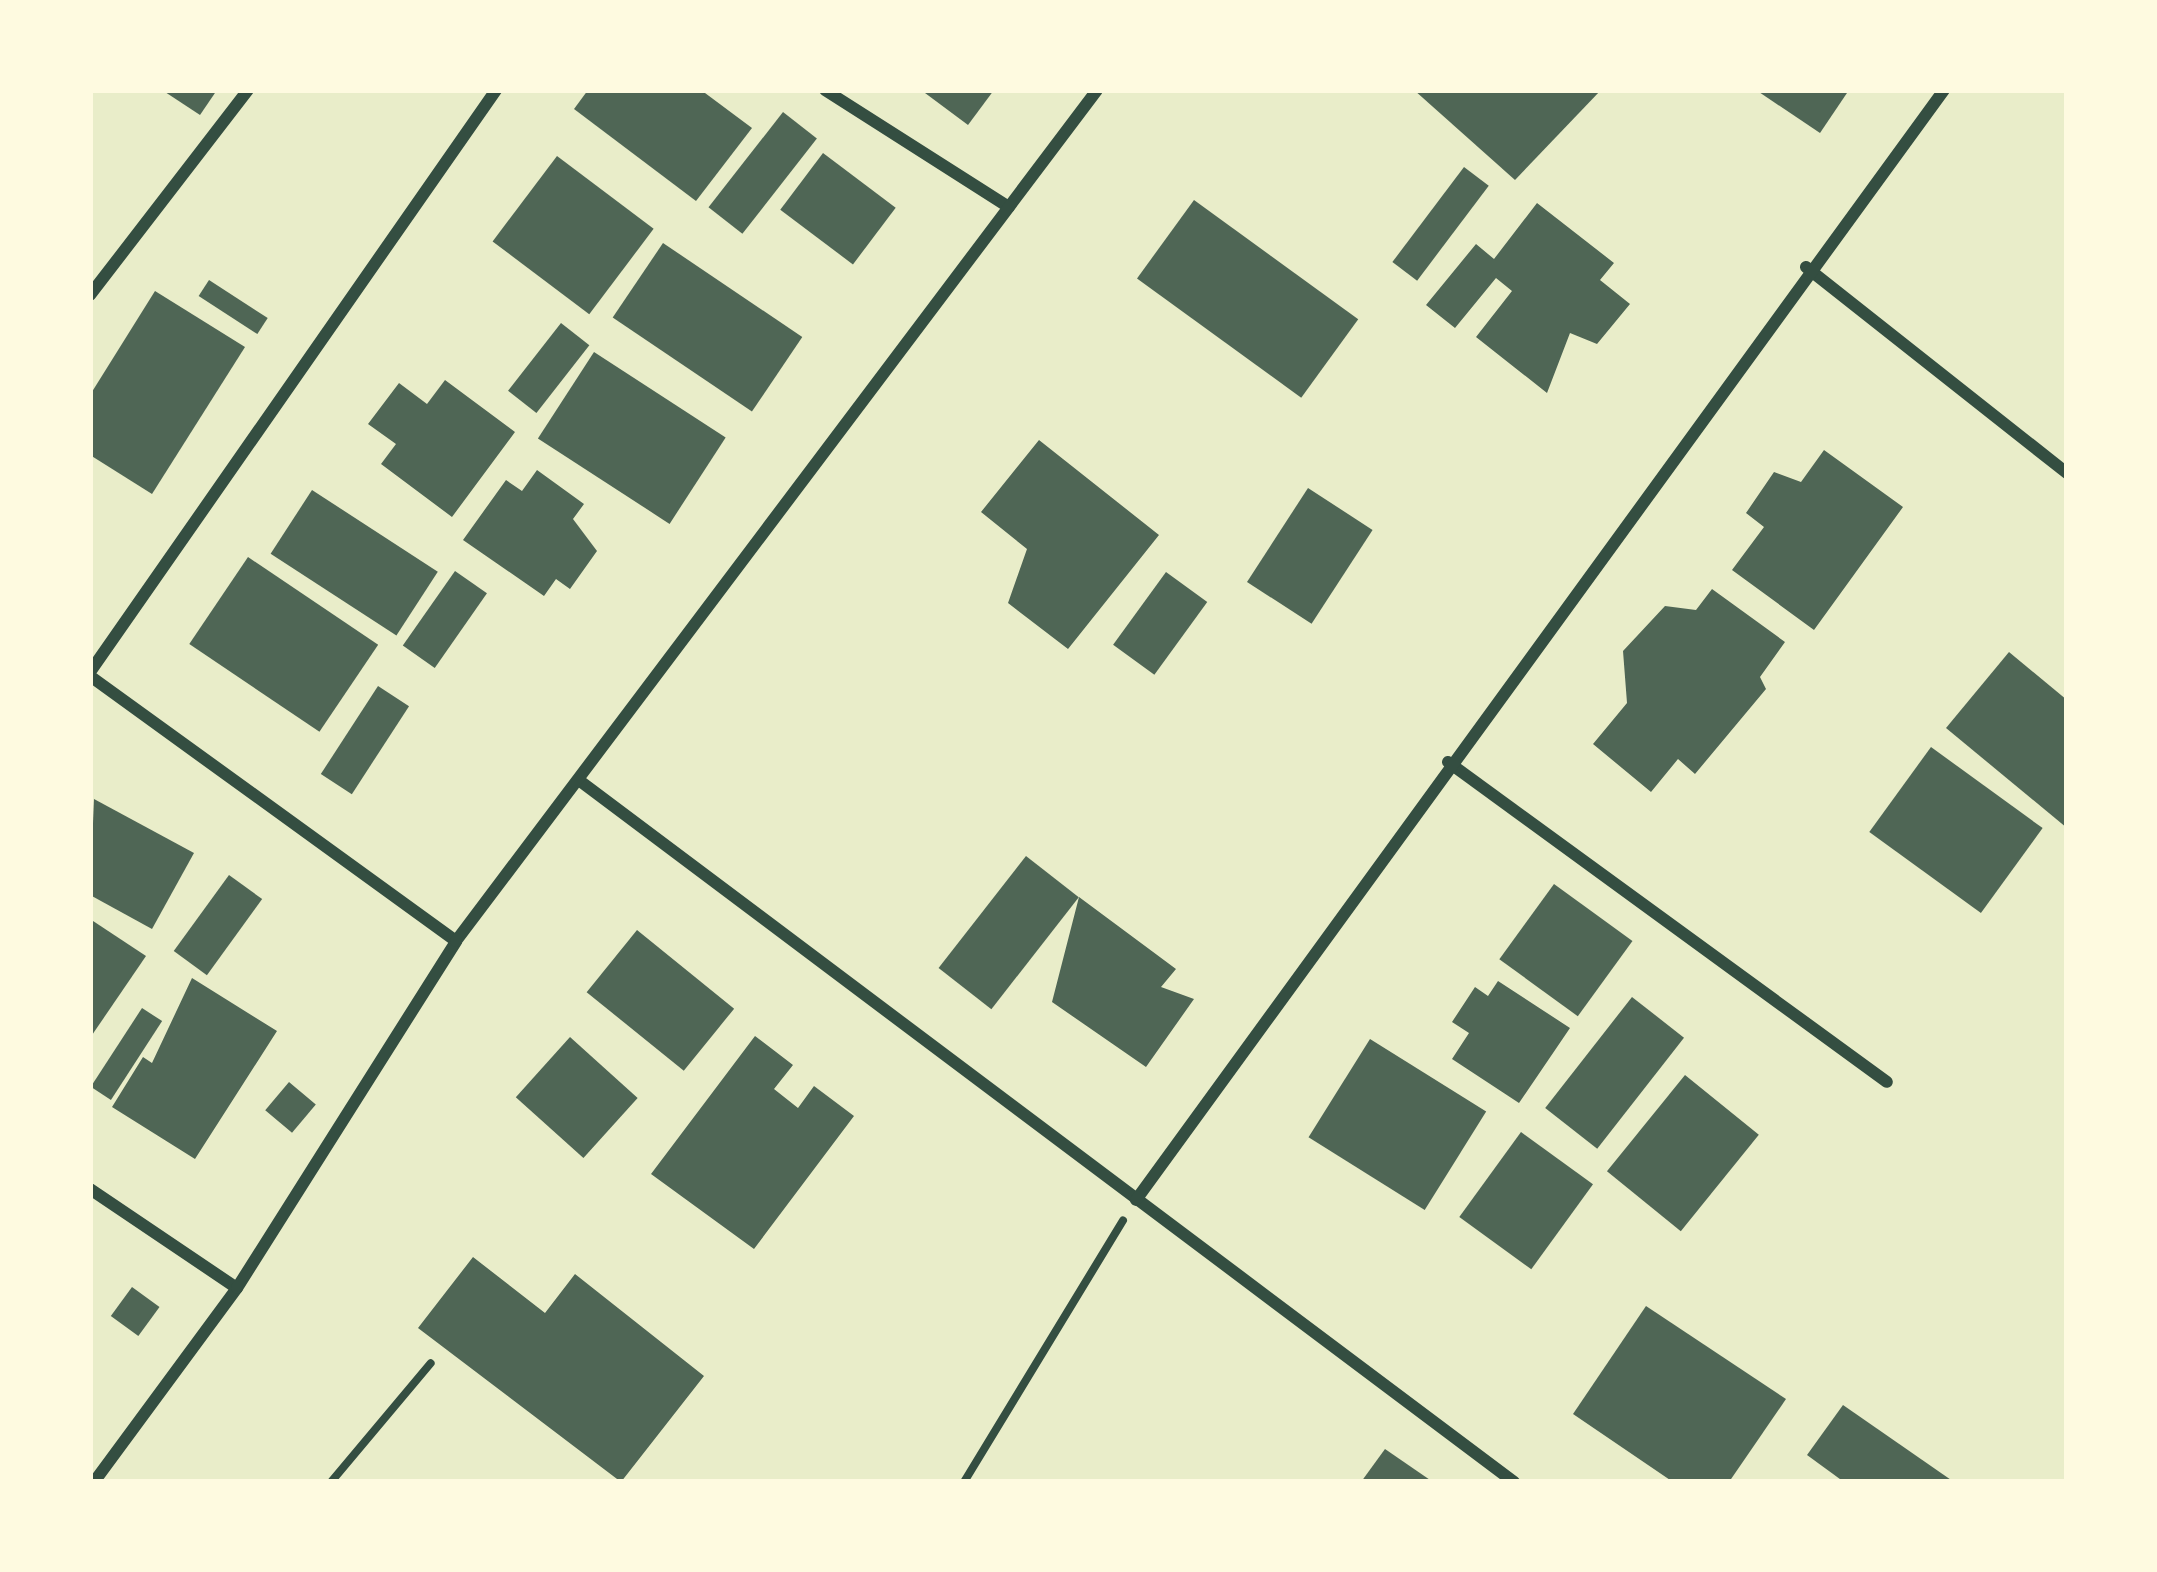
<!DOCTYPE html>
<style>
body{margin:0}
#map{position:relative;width:2157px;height:1572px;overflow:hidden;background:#e9edc9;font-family:Commissioner,sans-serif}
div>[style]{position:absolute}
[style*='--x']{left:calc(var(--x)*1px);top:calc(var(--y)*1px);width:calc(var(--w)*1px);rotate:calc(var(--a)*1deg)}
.building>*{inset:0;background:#4f6655;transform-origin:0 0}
.path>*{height:8px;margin:-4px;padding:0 4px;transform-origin:4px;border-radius:4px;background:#344e41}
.minor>*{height:12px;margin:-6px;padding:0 6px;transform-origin:6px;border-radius:6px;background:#344e41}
span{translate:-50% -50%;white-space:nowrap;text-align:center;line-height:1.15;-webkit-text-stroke:12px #fefae0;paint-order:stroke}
.frame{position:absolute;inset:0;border:93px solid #fefae0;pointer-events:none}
</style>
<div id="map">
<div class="building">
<div style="clip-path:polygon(162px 90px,217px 90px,200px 115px)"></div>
<div style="clip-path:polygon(588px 90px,701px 90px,752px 128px,696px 201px,574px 109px)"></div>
<div style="clip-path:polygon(921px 90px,994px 90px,968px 125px)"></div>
<div style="clip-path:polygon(1414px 90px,1601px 90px,1515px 180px)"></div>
<div style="clip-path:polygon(1756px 90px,1849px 90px,1820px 133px)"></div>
<div style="left:783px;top:112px;width:43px;height:121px;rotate:38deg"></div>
<div style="left:823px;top:153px;width:91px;height:71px;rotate:37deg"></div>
<div style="left:557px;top:156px;width:121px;height:107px;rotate:37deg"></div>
<div style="left:1464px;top:167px;width:31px;height:119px;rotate:37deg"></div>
<div style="left:1194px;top:200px;width:203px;height:97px;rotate:36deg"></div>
<div style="clip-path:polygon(1537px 203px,1614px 263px,1600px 280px,1630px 304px,1597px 344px,1570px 333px,1547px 393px,1476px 337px,1512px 291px,1496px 278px,1455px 328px,1426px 305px,1476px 244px,1494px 259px)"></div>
<div style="left:663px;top:243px;width:168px;height:90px;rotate:34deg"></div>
<div style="left:209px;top:280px;width:70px;height:19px;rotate:33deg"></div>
<div style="clip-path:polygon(155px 291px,245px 347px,152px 494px,90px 455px,90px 395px)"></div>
<div style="left:561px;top:323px;width:36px;height:86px;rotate:38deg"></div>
<div style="left:594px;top:352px;width:157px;height:103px;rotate:33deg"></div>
<div style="clip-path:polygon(445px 380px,515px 432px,452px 517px,381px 464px,396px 444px,368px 424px,399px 383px,427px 404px)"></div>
<div style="clip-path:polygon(1039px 440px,1159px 535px,1068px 649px,1008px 603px,1027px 549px,981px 512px)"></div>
<div style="clip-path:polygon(1824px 450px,1903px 507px,1814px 630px,1732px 570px,1764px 527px,1746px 513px,1774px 472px,1801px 482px)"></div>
<div style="clip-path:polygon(537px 470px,584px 504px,573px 519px,597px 551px,570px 589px,556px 579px,544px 596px,463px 540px,506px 480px,522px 491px)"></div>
<div style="left:1308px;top:488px;width:77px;height:112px;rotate:33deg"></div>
<div style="left:312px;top:490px;width:150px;height:76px;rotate:33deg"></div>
<div style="left:248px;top:557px;width:157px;height:105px;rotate:34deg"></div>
<div style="left:455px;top:571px;width:39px;height:91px;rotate:35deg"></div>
<div style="left:1166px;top:572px;width:51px;height:90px;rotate:36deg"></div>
<div style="clip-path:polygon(1712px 589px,1785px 642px,1760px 677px,1766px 689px,1695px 774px,1678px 759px,1651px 792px,1593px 744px,1627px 703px,1623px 651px,1665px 606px,1696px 610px)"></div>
<div style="clip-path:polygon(2009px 652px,2067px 700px,2067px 828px,1946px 728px)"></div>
<div style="left:378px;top:686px;width:37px;height:105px;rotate:33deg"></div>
<div style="left:1931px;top:747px;width:138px;height:105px;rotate:36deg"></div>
<div style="clip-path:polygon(94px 799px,194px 853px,152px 929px,90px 895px)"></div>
<div style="left:1026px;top:856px;width:67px;height:142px;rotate:38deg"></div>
<div style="left:229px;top:875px;width:41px;height:94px;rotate:36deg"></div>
<div style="left:1554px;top:884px;width:97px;height:93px;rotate:36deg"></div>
<div style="clip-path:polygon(1079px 897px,1176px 969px,1161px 987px,1194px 999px,1146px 1067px,1052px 1002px)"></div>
<div style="clip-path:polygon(90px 919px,146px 956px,90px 1038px)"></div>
<div style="left:637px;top:930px;width:125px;height:80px;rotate:39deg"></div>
<div style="clip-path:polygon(192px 978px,277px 1031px,195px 1159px,112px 1107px,143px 1057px,152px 1063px)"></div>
<div style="clip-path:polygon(1498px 981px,1570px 1028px,1519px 1103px,1452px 1059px,1469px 1033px,1452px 1022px,1475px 987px,1488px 996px)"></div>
<div style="left:1632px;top:997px;width:66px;height:141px;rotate:38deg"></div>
<div style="left:142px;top:1008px;width:24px;height:94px;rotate:33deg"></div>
<div style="clip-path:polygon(755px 1036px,793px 1065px,774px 1089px,798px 1108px,814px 1086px,854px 1116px,754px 1249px,651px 1174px)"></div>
<div style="left:570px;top:1037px;width:91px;height:81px;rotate:42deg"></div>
<div style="left:1370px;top:1039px;width:137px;height:116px;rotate:32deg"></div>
<div style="left:1685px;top:1075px;width:95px;height:124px;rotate:39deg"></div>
<div style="left:289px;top:1082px;width:35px;height:37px;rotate:40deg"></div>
<div style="left:1521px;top:1132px;width:89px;height:105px;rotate:36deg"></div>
<div style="clip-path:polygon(473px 1257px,545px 1313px,575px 1274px,704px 1376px,621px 1482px,418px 1328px)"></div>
<div style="left:132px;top:1287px;width:34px;height:36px;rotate:36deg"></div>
<div style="clip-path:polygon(1646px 1306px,1786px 1399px,1729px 1482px,1673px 1482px,1573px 1414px)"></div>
<div style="clip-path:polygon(1843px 1405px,1954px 1482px,1844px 1482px,1807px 1455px)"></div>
<div style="clip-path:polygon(1385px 1449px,1433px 1482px,1361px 1482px)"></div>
</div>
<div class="path">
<div style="--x:331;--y:1482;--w:155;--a:-50"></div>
<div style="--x:964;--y:1482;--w:306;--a:-58.7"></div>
</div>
<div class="minor">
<div style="--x:825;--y:90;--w:218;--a:32.5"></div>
<div style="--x:1806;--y:267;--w:333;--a:38.3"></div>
<div style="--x:90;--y:295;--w:259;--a:-52.4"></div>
<div style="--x:90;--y:672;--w:710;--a:-55.1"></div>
<div style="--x:90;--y:676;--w:452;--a:35.9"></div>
<div style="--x:1448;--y:762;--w:543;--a:36.09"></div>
<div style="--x:580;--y:781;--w:1168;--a:36.89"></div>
<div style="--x:90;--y:1189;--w:177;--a:34"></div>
<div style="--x:1136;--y:1200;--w:1373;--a:-53.95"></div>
<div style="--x:94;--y:1482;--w:241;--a:-53.6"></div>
<div style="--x:237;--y:1288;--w:410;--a:-57.7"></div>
<div style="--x:456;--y:941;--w:1065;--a:-53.01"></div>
</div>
<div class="frame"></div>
</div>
